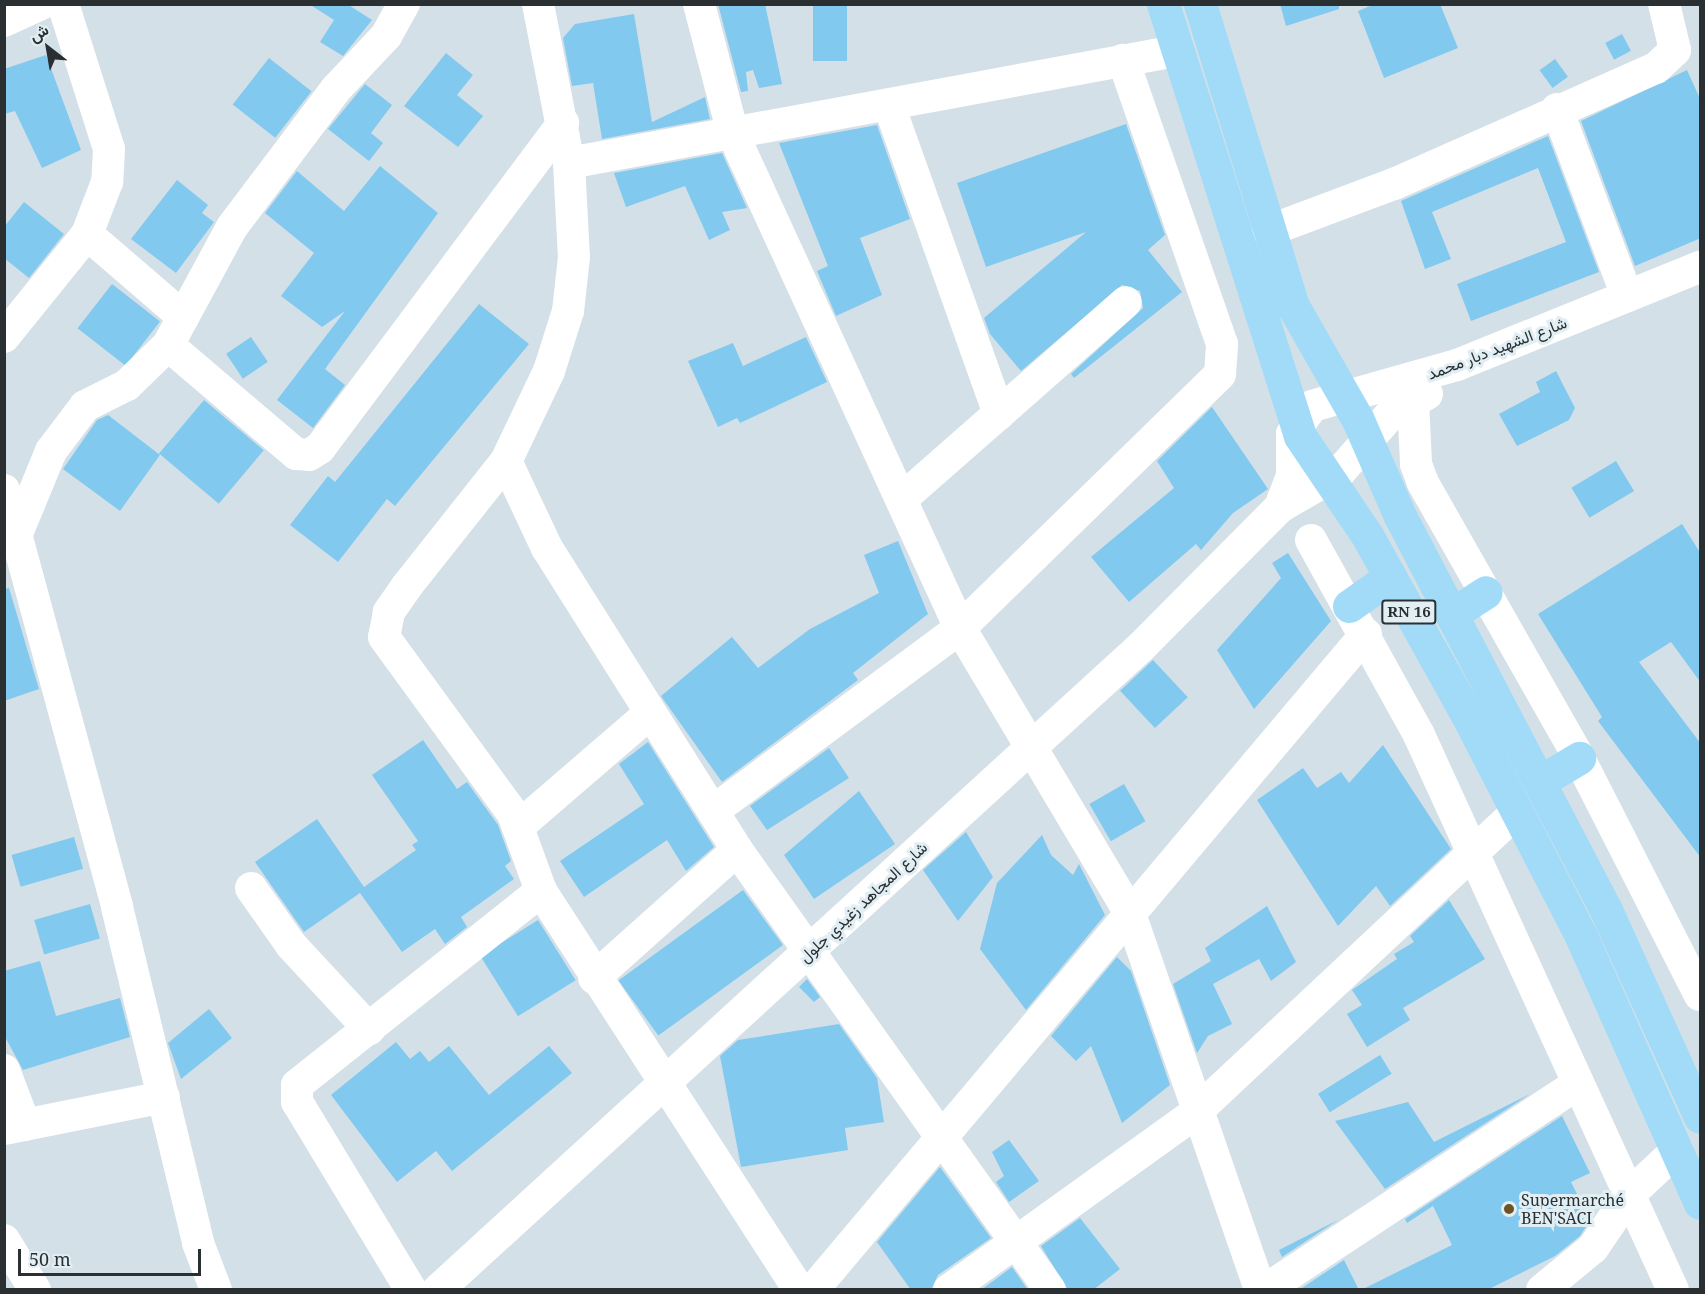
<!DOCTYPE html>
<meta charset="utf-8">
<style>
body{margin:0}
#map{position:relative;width:1705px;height:1294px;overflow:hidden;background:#d4e0e7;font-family:"Noto Serif",Vazirmatn,serif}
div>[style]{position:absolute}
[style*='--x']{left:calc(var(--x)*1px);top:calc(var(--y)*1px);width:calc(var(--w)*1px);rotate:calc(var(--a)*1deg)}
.building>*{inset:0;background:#81c9ee;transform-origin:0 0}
.minor>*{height:32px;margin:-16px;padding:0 16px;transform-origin:16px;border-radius:16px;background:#fff}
.major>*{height:33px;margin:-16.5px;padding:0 16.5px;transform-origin:16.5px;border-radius:16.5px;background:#a1dbf7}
.dots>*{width:16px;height:16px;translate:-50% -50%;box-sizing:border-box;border:3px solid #e1eef4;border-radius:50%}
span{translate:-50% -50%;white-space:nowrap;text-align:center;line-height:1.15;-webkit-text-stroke:6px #e1eef4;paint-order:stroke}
.shield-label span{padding:2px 4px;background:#e1eef4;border:2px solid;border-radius:4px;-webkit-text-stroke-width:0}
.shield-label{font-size:15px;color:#2a2f32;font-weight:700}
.street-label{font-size:16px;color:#2a2f32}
.poi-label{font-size:16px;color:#2a2f32}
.left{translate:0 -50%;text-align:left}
.frame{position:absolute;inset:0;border:6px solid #2a2f32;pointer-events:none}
.north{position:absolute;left:18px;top:18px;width:60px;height:60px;-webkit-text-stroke:4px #e1eef4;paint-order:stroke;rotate:329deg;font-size:16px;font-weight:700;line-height:24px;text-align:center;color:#2a2f32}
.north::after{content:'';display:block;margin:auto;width:21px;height:27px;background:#2a2f32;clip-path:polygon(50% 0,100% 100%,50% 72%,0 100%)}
.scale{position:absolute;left:18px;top:1249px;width:183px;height:27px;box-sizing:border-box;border:3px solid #2a2f32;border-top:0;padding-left:8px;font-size:18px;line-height:21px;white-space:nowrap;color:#2a2f32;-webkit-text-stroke:4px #e1eef4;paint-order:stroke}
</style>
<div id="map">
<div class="building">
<div style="clip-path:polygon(309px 4px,347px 4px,372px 20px,343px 56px,320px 42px,334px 20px)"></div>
<div style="clip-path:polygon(718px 4px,765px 4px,782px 84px,759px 88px,753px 70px,746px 72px,748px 91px,741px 92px)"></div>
<div style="left:813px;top:4px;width:34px;height:57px"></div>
<div style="clip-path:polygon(1280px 4px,1339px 4px,1339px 9px,1286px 26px)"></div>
<div style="clip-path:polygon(1375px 4px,1440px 4px,1458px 48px,1384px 78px,1358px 11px)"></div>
<div style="clip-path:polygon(634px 14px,652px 122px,705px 97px,710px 119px,602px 139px,593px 83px,572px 86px,563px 38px,575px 24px)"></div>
<div style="left:1622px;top:34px;width:19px;height:19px;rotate:62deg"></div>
<div style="clip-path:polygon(446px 53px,473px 75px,457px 95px,483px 116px,458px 147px,404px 106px)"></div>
<div style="clip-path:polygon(46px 55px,81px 150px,42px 168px,15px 111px,4px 114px,4px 69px)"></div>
<div style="left:269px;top:58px;width:54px;height:59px;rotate:38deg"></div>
<div style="left:1555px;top:59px;width:22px;height:19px;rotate:54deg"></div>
<div style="clip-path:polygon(1687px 70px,1701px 101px,1701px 238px,1635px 266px,1581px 121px)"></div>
<div style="clip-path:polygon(365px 84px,392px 105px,371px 133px,383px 143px,369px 161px,328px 129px)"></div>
<div style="clip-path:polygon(1126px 124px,1165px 235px,1148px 250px,1182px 292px,1074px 378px,1071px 374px,1143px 308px,1140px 291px,1122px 285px,1021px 371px,990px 334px,984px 318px,1086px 232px,986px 267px,957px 183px)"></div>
<div style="clip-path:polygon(877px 125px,910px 219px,860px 238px,882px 295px,836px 316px,817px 271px,828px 266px,779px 143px)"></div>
<div style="clip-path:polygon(1548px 136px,1599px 272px,1471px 321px,1457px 284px,1566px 242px,1538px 168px,1432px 212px,1451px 259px,1425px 269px,1401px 201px)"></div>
<div style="clip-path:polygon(722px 153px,747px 208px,722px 212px,730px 230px,709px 240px,685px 186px,626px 207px,614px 173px)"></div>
<div style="clip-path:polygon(380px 166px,438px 213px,325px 369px,345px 385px,313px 428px,277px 400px,345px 311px,322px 327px,281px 296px,314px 253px,265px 213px,297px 171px,344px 211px)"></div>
<div style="clip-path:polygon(177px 180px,208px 205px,202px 213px,214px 222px,176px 273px,131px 239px)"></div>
<div style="clip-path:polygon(24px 202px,64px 234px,29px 278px,4px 258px,4px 227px)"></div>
<div style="left:112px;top:284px;width:61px;height:56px;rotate:38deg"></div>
<div style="clip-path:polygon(479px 304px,529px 344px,395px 506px,387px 499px,338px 562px,290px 525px,328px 476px,335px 482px)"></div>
<div style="left:251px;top:337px;width:30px;height:30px;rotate:56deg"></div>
<div style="clip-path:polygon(806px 337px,827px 382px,740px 423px,737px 418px,718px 427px,688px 361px,733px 343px,743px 366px)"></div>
<div style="clip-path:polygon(1556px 371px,1575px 408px,1569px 420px,1517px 446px,1499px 414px,1540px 392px,1536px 382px)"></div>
<div style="left:204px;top:400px;width:78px;height:70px;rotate:40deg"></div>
<div style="clip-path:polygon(1212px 407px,1268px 489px,1233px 513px,1201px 550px,1196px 544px,1129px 602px,1091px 557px,1174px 488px,1157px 461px)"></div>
<div style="clip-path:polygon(108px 415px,160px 455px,120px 511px,63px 469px,97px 420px)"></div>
<div style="left:1616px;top:461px;width:35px;height:52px;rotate:59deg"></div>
<div style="clip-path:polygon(1682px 524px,1701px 554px,1701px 683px,1671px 642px,1639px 662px,1701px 744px,1701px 858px,1598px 721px,1602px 717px,1538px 614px)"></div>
<div style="clip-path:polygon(898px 541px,928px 614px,853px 673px,858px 680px,722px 782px,661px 696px,732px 637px,758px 668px,810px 629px,879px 593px,864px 555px)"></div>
<div style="clip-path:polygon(1288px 553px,1331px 621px,1254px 709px,1217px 650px,1281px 578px,1272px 563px)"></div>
<div style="clip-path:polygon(9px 588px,39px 689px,4px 701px,4px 589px)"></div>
<div style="left:1153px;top:660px;width:51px;height:45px;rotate:47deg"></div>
<div style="clip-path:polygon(423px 740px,457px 789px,467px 782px,498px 825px,511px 861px,505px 866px,514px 879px,461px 917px,467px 927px,445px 944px,435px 929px,402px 952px,360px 893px,304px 932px,255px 862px,317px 819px,364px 887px,416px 850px,412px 845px,418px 841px,372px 775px)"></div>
<div style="clip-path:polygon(648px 742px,714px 847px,686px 871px,667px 840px,584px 897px,560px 861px,644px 804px,619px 764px)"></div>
<div style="clip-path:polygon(1383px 745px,1451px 849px,1390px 906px,1376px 886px,1338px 926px,1257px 800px,1303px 768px,1317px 788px,1341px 772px,1349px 783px)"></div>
<div style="clip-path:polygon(829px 748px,849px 778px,767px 830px,750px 806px)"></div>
<div style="left:1124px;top:784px;width:43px;height:40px;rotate:60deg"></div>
<div style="clip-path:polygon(859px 791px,895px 844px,814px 899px,784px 855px)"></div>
<div style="clip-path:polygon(966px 832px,993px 877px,958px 921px,923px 870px)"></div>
<div style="clip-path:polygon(1042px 835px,1051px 855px,1073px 875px,1079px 864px,1105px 915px,1026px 1010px,980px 949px,997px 883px)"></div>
<div style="left:74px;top:837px;width:33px;height:65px;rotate:74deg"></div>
<div style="left:743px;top:890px;width:68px;height:154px;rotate:54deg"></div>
<div style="clip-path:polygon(1449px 900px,1485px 959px,1403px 1008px,1410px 1020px,1367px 1047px,1347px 1014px,1362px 1005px,1352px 990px,1397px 959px,1394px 954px,1414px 942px,1410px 936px)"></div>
<div style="left:90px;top:904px;width:36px;height:58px;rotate:74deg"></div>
<div style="clip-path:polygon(1267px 906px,1296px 962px,1271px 981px,1259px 959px,1213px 984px,1232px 1024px,1208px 1036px,1197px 1053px,1173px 984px,1211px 961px,1205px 948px)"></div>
<div style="left:538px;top:920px;width:71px;height:68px;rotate:58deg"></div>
<div style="clip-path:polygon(1117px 957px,1131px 971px,1170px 1085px,1122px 1123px,1091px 1046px,1076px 1061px,1051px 1036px)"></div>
<div style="clip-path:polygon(40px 961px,56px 1016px,120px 998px,130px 1037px,23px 1070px,4px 1035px,4px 971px)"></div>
<div style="clip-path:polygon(807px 979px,820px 997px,814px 1002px,799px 987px)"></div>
<div style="clip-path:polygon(209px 1009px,232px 1038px,181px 1079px,168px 1043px)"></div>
<div style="clip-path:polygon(839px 1024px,877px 1078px,884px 1122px,845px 1128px,848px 1150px,741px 1167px,720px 1056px,738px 1040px)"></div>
<div style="clip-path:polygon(396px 1042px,410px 1059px,420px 1051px,429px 1062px,449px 1046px,489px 1095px,549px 1046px,572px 1073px,452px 1171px,436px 1151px,397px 1182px,331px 1095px)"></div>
<div style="left:1380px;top:1055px;width:22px;height:73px;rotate:58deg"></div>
<div style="clip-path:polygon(1530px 1094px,1385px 1189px,1335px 1121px,1408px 1102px,1434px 1142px)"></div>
<div style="clip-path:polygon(1562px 1116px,1590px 1173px,1571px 1182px,1590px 1220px,1580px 1236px,1555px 1256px,1487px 1290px,1361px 1290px,1452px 1245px,1433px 1206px,1407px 1223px,1405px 1219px)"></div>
<div style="clip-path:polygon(1009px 1140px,1039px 1181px,1009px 1202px,996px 1182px,1004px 1176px,992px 1152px)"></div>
<div style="clip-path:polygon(940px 1167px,991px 1238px,938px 1275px,931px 1290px,911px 1290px,877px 1242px)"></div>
<div style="clip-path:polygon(1080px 1218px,1120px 1269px,1093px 1290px,1068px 1290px,1041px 1246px)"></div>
<div style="clip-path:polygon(1338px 1220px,1282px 1257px,1279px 1250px)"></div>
<div style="clip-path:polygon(1344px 1260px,1359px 1290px,1299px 1290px)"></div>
<div style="clip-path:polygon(1012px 1267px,1028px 1290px,981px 1290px)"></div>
</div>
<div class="minor">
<div style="--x:63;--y:4;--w:152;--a:72.4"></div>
<div style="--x:109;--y:149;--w:33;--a:93"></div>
<div style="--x:107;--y:182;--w:56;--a:111"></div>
<div style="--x:87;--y:234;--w:127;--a:40.8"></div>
<div style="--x:538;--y:4;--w:162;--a:79"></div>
<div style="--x:569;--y:163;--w:94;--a:87"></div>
<div style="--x:574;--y:257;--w:54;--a:96.3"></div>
<div style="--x:568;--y:311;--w:63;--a:107.6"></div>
<div style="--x:549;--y:371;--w:100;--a:115.5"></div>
<div style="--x:506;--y:461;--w:96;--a:64.8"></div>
<div style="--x:547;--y:548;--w:357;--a:57.8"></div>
<div style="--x:737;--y:850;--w:540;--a:54.57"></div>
<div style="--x:699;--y:4;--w:134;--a:75.3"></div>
<div style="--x:733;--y:134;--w:544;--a:65.32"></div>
<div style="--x:960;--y:628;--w:330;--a:59.2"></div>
<div style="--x:1129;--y:911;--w:401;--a:70.9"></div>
<div style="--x:4;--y:21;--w:41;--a:-24.7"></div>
<div style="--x:890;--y:108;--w:325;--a:70.4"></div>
<div style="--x:1557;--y:109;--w:200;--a:69.5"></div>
<div style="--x:569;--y:163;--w:617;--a:-10.45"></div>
<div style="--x:1268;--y:231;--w:134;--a:-20.5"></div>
<div style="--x:1394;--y:184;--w:287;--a:-23.9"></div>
<div style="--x:1656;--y:68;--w:26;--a:-43"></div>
<div style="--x:1675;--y:50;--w:47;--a:-103.4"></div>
<div style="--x:4;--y:337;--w:132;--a:-51.1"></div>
<div style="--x:168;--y:345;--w:134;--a:-61.5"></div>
<div style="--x:232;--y:227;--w:173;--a:-53"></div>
<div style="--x:336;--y:89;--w:73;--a:-46.7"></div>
<div style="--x:386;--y:36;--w:37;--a:-61"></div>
<div style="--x:1413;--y:400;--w:64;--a:87.3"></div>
<div style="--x:1416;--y:464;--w:20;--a:70"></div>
<div style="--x:1423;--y:483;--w:316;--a:60.4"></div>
<div style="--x:1579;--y:758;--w:266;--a:63"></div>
<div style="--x:506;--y:461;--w:159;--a:128.4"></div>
<div style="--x:407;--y:586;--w:32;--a:125"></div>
<div style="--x:389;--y:612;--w:25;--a:101"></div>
<div style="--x:384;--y:637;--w:219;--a:53.9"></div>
<div style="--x:513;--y:814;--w:82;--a:70"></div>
<div style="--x:4;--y:490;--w:432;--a:74.8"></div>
<div style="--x:117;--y:907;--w:346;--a:76.4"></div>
<div style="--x:198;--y:1243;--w:50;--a:69"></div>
<div style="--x:904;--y:497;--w:295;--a:-41.3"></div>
<div style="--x:1280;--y:507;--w:68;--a:-30"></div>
<div style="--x:1339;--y:473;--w:76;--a:-48.7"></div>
<div style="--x:1389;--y:416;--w:44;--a:-30.1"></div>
<div style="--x:16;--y:536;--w:92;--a:-67.6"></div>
<div style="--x:51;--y:451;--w:56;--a:-52.9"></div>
<div style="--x:85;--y:406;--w:47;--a:-26.6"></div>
<div style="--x:127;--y:385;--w:57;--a:-44.3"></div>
<div style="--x:168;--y:345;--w:168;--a:40.4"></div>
<div style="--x:296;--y:454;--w:13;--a:4"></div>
<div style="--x:309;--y:455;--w:13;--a:-32"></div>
<div style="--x:320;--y:448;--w:406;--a:-53.2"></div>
<div style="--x:1311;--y:540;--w:223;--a:61"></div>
<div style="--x:1419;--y:735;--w:610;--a:65.41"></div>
<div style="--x:713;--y:811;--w:307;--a:-36.5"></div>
<div style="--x:960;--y:628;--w:363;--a:-44.3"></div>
<div style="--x:1220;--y:374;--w:30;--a:-86"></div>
<div style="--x:1222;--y:344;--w:301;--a:-109.2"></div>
<div style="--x:518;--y:827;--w:174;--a:-40.8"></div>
<div style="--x:251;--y:888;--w:70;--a:54.9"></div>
<div style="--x:291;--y:945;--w:115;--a:47.1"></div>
<div style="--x:594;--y:978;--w:192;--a:-41.8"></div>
<div style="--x:4;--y:1070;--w:59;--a:69.1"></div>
<div style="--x:4;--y:1129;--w:163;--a:-11.3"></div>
<div style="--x:4;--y:1240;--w:59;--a:58.2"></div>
<div style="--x:411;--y:1290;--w:220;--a:-121.2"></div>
<div style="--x:297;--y:1102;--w:17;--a:-90"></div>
<div style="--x:297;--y:1085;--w:312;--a:-38.5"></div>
<div style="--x:541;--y:891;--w:475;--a:57.1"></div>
<div style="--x:438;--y:1290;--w:953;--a:-42.45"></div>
<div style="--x:1141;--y:647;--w:197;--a:-45.2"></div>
<div style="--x:1280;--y:507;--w:34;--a:-69"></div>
<div style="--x:1292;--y:475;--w:41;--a:-90"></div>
<div style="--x:1292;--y:434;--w:34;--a:-54"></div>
<div style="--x:1312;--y:406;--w:151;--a:-15.8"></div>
<div style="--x:1457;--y:365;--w:262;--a:-22"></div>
<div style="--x:813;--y:1290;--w:858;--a:-49.87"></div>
<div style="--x:949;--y:1290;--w:303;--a:-35.7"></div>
<div style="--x:1195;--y:1113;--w:441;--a:-43.1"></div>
<div style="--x:1265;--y:1290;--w:375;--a:-33.4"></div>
<div style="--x:1542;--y:1290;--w:66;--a:-39.5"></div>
<div style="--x:1593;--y:1248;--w:64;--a:-55.8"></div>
<div style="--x:1629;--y:1195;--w:66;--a:-43.2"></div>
</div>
<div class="major">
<div style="--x:1163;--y:4;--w:453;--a:72.4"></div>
<div style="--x:1300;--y:436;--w:122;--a:56"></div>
<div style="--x:1368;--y:537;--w:201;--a:60.9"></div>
<div style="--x:1466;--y:713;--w:251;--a:62.7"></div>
<div style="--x:1581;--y:936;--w:292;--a:66"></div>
<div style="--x:1200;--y:4;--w:316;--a:72.9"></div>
<div style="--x:1293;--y:306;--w:131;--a:60.3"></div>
<div style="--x:1358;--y:420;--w:105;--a:66.4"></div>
<div style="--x:1400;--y:516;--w:445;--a:62.4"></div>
<div style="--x:1606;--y:910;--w:227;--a:65.6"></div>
<div style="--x:1349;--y:606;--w:50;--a:-35.3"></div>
<div style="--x:1452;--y:614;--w:40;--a:-32.9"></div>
<div style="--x:1539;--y:782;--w:47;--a:-31"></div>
</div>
<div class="dots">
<div style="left:1509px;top:1209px;background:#6c5424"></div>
</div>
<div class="shield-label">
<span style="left:1409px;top:612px">RN 16</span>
</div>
<div class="street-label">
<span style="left:1497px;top:348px;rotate:-21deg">شارع الشهيد دبار محمد</span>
<span style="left:863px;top:902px;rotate:-43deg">شارع المجاهد زغيدي جلول</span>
</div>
<div class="poi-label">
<span class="left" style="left:1521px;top:1209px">Supermarché<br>BEN'SACI</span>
</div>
<div class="frame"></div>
<div class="north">ش</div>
<div class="scale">50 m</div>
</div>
